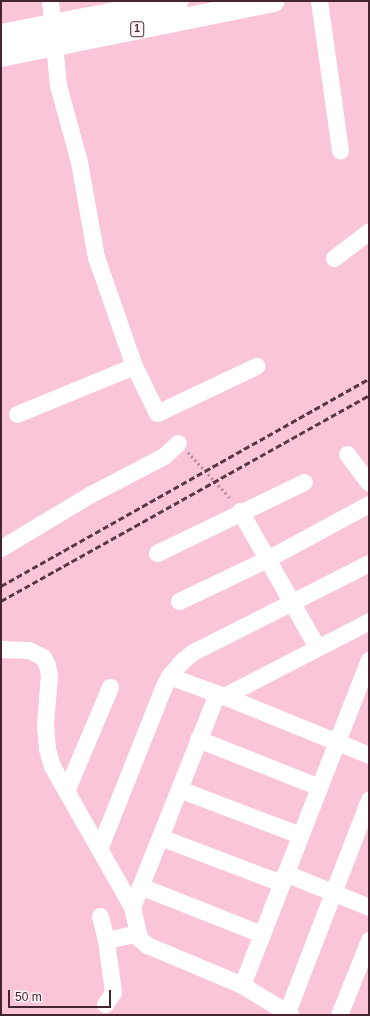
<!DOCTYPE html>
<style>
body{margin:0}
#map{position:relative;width:370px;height:1016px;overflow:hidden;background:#fac5d8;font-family:Helvetica,sans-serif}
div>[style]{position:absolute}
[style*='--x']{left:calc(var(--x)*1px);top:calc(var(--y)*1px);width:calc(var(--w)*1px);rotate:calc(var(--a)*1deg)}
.path>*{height:2.5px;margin-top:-1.25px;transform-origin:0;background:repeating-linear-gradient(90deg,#b98b9c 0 2px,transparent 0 5px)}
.minor>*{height:17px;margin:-8.5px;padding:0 8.5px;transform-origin:8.5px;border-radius:8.5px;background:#fff}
.highway>*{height:22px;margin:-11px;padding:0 11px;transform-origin:11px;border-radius:11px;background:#fff}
.rail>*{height:3px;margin-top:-1.5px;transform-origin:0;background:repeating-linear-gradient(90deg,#5a3744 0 6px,transparent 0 9px)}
span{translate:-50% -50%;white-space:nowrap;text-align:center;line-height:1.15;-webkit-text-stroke:4px #fef4f7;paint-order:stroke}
.shield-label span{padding:1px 3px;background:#fef4f7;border:1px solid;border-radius:3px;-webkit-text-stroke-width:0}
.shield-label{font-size:10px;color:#462531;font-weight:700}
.frame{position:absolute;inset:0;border:2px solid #462531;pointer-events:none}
.scale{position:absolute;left:8px;top:990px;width:103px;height:18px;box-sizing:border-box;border:2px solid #462531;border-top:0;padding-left:5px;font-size:12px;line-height:14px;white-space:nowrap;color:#462531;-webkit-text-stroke:3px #fef4f7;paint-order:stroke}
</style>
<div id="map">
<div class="path">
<div style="--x:188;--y:452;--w:65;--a:47.5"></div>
</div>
<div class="minor">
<div style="--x:50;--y:1;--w:84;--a:84.6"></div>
<div style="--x:58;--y:85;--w:80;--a:74.7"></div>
<div style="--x:79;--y:162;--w:97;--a:79.9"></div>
<div style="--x:96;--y:257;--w:115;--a:70.8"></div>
<div style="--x:134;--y:366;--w:52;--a:63.9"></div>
<div style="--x:157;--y:413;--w:110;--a:-25.4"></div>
<div style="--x:319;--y:1;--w:151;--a:82"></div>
<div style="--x:334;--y:258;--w:44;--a:-37.6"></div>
<div style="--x:17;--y:414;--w:126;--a:-22.3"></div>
<div style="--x:347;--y:454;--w:36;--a:53"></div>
<div style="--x:240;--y:511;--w:156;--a:60.5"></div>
<div style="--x:1;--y:548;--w:105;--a:-31"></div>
<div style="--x:91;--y:494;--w:82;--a:-27.5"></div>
<div style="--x:164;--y:456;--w:19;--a:-43"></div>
<div style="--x:157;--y:553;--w:163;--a:-25.8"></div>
<div style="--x:179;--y:601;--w:100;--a:-25.5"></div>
<div style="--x:269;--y:558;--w:114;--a:-28.4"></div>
<div style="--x:1;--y:649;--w:28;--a:2"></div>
<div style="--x:29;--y:650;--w:16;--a:27"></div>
<div style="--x:43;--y:657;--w:9;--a:63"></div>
<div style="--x:47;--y:665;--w:10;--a:79"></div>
<div style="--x:49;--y:675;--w:50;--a:94.6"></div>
<div style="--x:45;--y:725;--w:24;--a:85"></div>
<div style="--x:47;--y:749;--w:18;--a:74"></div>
<div style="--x:52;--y:766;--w:162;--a:60.4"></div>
<div style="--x:132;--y:907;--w:32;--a:77"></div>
<div style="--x:139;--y:938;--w:11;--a:41"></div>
<div style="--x:147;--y:945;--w:103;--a:22.8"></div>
<div style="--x:242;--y:985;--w:57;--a:31.5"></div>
<div style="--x:169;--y:676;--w:59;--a:20"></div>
<div style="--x:224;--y:696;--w:157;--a:22.1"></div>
<div style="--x:224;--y:696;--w:163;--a:-27.3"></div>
<div style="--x:198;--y:739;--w:130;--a:21.6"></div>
<div style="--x:179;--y:789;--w:129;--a:20.8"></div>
<div style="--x:66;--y:791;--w:113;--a:-67.1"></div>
<div style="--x:160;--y:837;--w:129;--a:20.8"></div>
<div style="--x:99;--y:849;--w:173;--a:-68.3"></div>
<div style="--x:163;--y:688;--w:13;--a:-63"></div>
<div style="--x:169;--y:676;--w:20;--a:-49"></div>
<div style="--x:182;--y:661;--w:14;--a:-39"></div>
<div style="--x:193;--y:652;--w:197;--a:-26.8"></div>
<div style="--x:285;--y:873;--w:91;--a:22"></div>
<div style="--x:140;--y:886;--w:130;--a:21.6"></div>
<div style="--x:132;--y:907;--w:230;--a:-68.3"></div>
<div style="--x:100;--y:916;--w:25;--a:76"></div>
<div style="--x:242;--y:985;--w:349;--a:-68.7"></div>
<div style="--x:105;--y:1004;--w:14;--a:-56"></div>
<div style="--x:113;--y:992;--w:52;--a:-97.7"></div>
<div style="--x:106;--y:940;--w:33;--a:-12"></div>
<div style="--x:287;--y:1012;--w:228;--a:-68.9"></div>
<div style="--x:339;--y:1015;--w:81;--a:-68.2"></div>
</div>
<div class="highway">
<div style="--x:1;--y:35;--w:180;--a:-10.9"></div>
<div style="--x:1;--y:56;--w:278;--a:-11.4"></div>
</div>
<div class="rail">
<div style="--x:1;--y:586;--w:422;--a:-29.4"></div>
<div style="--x:1;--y:601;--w:422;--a:-29.2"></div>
</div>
<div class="shield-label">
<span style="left:137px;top:29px">1</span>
</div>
<div class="frame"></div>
<div class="scale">50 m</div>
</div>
